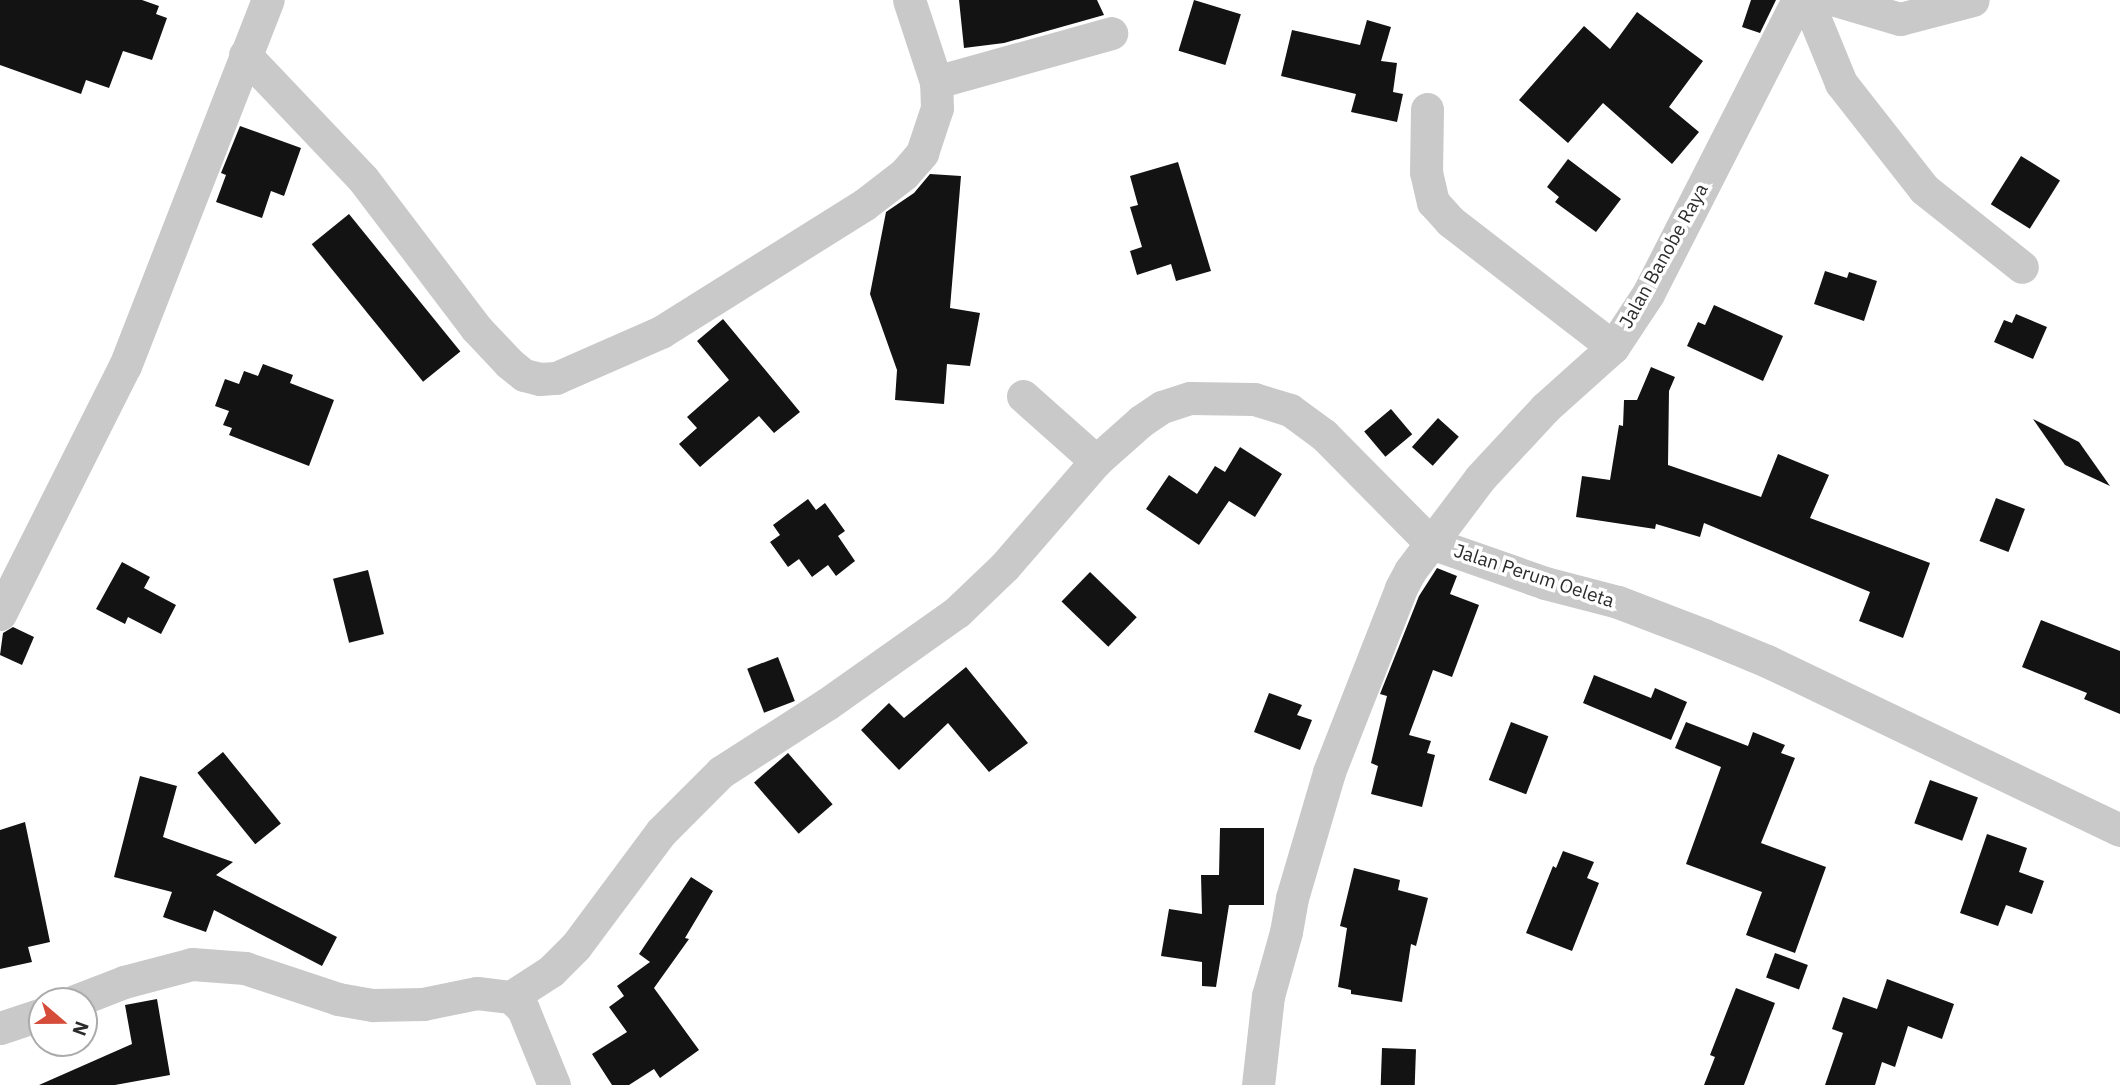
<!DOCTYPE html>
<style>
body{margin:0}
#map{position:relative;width:2120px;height:1085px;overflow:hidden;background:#fff;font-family:"IBM Plex Sans",sans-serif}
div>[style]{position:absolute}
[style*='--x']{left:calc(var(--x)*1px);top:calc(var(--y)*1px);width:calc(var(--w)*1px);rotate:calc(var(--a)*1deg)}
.building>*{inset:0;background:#131313;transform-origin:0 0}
.minor>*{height:33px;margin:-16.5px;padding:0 16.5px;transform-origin:16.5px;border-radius:16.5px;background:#c9c9c9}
span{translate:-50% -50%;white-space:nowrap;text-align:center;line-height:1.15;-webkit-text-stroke:7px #fff;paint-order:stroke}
.street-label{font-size:19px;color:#2c2c2c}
.north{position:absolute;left:28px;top:987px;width:70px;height:70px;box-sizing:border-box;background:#fff;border:2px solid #ababab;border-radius:50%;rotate:110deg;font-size:19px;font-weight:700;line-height:28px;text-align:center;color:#2c2c2c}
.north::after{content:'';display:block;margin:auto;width:24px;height:32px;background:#d64c3b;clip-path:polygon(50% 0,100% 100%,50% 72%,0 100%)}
</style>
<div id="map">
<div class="building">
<div style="clip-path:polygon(0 0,142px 0,159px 6px,156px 14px,167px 18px,152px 60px,123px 51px,109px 88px,86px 80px,81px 94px,0 65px)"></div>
<div style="clip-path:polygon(959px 0,1097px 0,1104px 15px,1004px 43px,964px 48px)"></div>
<div style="left:1194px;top:0;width:49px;height:53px;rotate:17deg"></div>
<div style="clip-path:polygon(1751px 0,1776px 0,1760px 33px,1742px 27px)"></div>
<div style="clip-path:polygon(1637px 12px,1703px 61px,1669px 107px,1699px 132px,1672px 164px,1603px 103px,1568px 143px,1519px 100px,1584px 26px,1610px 49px)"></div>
<div style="clip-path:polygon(1367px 20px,1391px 27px,1381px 61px,1397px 63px,1393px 92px,1403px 94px,1397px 122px,1351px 112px,1356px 94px,1281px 76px,1292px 30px,1360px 45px)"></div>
<div style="clip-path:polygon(240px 126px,301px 148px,284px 196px,271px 191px,262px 218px,216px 202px,226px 175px,221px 173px)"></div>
<div style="left:2021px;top:156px;width:46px;height:57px;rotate:32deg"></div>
<div style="clip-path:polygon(1568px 159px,1621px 199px,1596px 232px,1555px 202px,1559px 197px,1547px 187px)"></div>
<div style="clip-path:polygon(1178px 162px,1211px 271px,1176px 281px,1171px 264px,1137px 275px,1130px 251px,1142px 247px,1130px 207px,1138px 205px,1130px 176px)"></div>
<div style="clip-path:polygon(930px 174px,961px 176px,950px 308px,980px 313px,970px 366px,947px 364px,944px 404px,895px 400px,897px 370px,870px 294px,886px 212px,914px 193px)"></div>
<div style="left:349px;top:214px;width:177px;height:48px;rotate:51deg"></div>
<div style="clip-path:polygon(1825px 271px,1847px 278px,1849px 272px,1877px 281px,1864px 321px,1814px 304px)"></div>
<div style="clip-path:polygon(1714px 305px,1783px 336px,1763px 381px,1687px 346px,1698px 322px,1705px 325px)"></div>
<div style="clip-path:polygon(2016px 314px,2047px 327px,2033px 359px,1994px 342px,2004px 320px,2012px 323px)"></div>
<div style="clip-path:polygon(723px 319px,800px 412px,774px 433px,759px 416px,700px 467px,679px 444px,697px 428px,687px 417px,729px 380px,697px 341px)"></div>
<div style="clip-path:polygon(263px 364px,293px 375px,290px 383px,334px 400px,309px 466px,229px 435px,232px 428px,223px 425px,229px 411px,215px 406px,225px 379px,239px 384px,244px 371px,258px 376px)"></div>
<div style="clip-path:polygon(1651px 367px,1675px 377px,1669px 391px,1668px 465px,1761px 497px,1778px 454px,1829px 475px,1810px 518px,1930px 563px,1903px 638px,1859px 621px,1870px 592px,1704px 523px,1700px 537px,1656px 524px,1655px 529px,1576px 517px,1582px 476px,1610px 480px,1619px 425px,1623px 426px,1624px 400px,1637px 400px)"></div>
<div style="left:1391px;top:409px;width:33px;height:35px;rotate:50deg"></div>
<div style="left:1438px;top:418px;width:28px;height:39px;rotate:42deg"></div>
<div style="clip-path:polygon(2033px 419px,2079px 442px,2110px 486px,2065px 465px)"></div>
<div style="clip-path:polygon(1240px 447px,1282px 474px,1255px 517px,1229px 501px,1199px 545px,1146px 509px,1169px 475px,1197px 494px,1215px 466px,1225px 472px)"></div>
<div style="left:1996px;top:498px;width:31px;height:46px;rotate:21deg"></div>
<div style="clip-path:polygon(808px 499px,816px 510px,825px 503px,845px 531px,838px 536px,855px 561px,836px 576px,828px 565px,812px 577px,799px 559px,788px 567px,770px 542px,780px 535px,773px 525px)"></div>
<div style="clip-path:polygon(122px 562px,150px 577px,144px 588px,176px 605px,161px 634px,128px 617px,125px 624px,96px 609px)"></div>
<div style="clip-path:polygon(1437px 568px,1457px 576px,1450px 594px,1479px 605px,1452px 677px,1433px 670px,1409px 735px,1431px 741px,1427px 753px,1435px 755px,1422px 807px,1371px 794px,1378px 766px,1371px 763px,1387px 696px,1380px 694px,1419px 596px)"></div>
<div style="left:368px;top:570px;width:66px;height:36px;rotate:76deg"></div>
<div style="left:1090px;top:572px;width:65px;height:41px;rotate:44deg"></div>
<div style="clip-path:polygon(2041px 620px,2120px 651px,2120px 714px,2084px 699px,2087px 693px,2022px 667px)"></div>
<div style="clip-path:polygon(13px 627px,34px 637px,22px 665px,0 655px,3px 633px)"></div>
<div style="left:778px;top:657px;width:47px;height:33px;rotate:69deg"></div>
<div style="clip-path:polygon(966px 667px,1028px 743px,989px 772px,948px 723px,899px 770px,861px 730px,889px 703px,904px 718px)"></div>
<div style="clip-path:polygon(1594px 675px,1651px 698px,1655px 688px,1687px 702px,1671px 740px,1583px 703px)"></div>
<div style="clip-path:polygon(1269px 693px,1302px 705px,1297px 715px,1312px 720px,1300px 750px,1254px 732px)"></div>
<div style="left:1511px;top:722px;width:40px;height:62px;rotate:21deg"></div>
<div style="clip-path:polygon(1686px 722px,1748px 746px,1753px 732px,1785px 745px,1781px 753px,1795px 758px,1761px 843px,1826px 867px,1795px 953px,1746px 935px,1762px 892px,1686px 864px,1721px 767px,1675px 748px)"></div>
<div style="left:223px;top:752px;width:92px;height:33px;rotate:51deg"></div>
<div style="left:788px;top:753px;width:68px;height:45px;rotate:49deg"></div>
<div style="clip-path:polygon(140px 776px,177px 786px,163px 837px,233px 862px,216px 875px,337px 937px,322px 966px,214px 910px,206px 932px,163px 917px,172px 892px,114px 877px)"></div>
<div style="left:1930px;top:780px;width:51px;height:46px;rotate:20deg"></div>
<div style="clip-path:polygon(25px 822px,50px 942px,28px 947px,32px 962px,0 969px,0 830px)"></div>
<div style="clip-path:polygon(1220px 828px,1264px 828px,1264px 905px,1229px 905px,1216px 987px,1202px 986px,1202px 962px,1161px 956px,1169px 909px,1202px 914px,1201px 875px,1219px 875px)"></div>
<div style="clip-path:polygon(1987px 834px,2027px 848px,2019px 872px,2044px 881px,2032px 914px,2006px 905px,1998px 926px,1960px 913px)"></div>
<div style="clip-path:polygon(1563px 851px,1594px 862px,1587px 878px,1599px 883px,1572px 951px,1526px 933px,1553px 866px,1556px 868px)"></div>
<div style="clip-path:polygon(1354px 868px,1400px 880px,1398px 890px,1428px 898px,1416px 946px,1411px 944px,1402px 1002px,1351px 994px,1351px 990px,1338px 987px,1347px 928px,1340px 926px)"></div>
<div style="clip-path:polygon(691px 877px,713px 891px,685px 938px,689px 939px,654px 988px,699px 1050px,660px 1078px,654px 1069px,629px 1085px,612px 1085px,592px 1054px,627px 1032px,609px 1007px,624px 996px,617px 986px,650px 962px,639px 954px)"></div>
<div style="left:1775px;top:953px;width:35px;height:26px;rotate:20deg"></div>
<div style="clip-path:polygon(1887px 979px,1954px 1004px,1942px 1039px,1908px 1026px,1895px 1067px,1882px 1062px,1875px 1085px,1825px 1085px,1843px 1033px,1832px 1029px,1843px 997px,1877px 1009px)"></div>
<div style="clip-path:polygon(1736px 988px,1775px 1003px,1744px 1085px,1704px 1085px,1715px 1057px,1710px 1055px)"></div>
<div style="clip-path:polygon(157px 999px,170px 1075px,115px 1085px,39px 1085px,132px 1044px,125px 1005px)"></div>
<div style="left:1382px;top:1048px;width:34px;height:37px;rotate:2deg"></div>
</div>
<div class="minor">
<div style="--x:1807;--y:0;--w:90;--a:67.7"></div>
<div style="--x:1841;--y:83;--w:135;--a:51.9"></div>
<div style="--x:1924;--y:189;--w:125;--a:38.5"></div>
<div style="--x:1835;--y:0;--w:68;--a:16.3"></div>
<div style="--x:1900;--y:19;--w:75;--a:-14.6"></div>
<div style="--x:245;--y:55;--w:171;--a:46.4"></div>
<div style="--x:363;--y:179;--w:187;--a:52.8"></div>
<div style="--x:476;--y:328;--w:48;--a:46.7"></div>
<div style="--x:509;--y:363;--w:19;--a:39"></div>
<div style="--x:524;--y:375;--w:16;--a:14"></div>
<div style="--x:540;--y:379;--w:16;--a:-4"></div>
<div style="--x:556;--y:378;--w:115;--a:-23.7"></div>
<div style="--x:661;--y:332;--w:241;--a:-32.1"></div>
<div style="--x:865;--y:204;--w:49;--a:-37.6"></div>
<div style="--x:904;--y:174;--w:28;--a:-49"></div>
<div style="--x:922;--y:153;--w:47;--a:-71.6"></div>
<div style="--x:937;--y:108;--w:26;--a:-92"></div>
<div style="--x:936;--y:82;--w:86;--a:-108.2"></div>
<div style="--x:936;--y:82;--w:182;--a:-15.6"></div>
<div style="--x:1427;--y:109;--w:63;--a:90.9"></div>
<div style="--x:1426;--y:172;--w:31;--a:77"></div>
<div style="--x:1433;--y:202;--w:25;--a:48"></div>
<div style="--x:1450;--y:221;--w:206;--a:37.7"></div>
<div style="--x:1023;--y:396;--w:98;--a:41.7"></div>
<div style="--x:0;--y:614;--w:278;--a:-63.3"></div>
<div style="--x:125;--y:366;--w:393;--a:-68.7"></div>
<div style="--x:511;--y:997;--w:17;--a:45"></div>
<div style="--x:523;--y:1009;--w:82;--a:67.8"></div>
<div style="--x:75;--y:1001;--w:53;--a:-21.2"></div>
<div style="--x:124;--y:982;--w:70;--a:-14.8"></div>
<div style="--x:192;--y:964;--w:53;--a:4.3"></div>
<div style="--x:245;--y:968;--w:98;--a:18.4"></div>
<div style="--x:338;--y:999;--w:36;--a:10"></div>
<div style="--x:373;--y:1005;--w:50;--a:-1.1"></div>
<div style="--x:423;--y:1004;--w:55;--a:-11.5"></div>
<div style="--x:477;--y:993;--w:34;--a:7"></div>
<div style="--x:511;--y:997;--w:48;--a:-33"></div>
<div style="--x:551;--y:971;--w:35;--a:-45"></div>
<div style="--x:576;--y:946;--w:142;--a:-53.3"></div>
<div style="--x:661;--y:832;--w:85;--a:-45"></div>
<div style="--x:721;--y:772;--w:126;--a:-32.7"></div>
<div style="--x:827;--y:704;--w:159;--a:-35.3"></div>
<div style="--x:957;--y:612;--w:66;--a:-43.8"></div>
<div style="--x:1005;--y:566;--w:139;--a:-49.1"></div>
<div style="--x:1096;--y:461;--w:60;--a:-41.6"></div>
<div style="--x:1141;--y:421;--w:25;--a:-34"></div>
<div style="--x:1162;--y:407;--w:29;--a:-18"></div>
<div style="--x:1190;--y:398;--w:64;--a:0.9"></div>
<div style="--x:1254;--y:399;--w:38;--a:17"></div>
<div style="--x:1290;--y:410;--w:42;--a:36.3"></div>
<div style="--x:1324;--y:435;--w:152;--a:45.3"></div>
<div style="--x:1431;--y:543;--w:121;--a:19.3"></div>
<div style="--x:1545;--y:583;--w:75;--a:14.6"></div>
<div style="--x:1618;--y:602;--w:92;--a:21"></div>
<div style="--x:1704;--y:635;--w:68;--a:22.4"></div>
<div style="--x:1767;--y:661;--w:391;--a:25.6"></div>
<div style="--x:0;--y:1028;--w:44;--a:-18.4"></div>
<div style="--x:1258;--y:1085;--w:90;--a:-83.6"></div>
<div style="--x:1268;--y:996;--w:66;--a:-74.3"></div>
<div style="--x:1286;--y:932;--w:35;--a:-80"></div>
<div style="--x:1292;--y:898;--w:131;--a:-73.6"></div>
<div style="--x:1329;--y:772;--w:198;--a:-68.6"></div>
<div style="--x:1401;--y:588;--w:19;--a:-62"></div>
<div style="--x:1410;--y:571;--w:116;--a:-53"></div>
<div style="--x:1480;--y:478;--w:96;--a:-47.1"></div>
<div style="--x:1545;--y:408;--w:91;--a:-41.9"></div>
<div style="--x:1613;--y:347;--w:64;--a:-56.6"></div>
<div style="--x:1648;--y:294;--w:330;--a:-63"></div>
</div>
<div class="street-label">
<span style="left:1664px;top:256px;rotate:-61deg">Jalan Banobe Raya</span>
<span style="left:1534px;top:576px;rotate:18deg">Jalan Perum Oeleta</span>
</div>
<div class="north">N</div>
</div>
